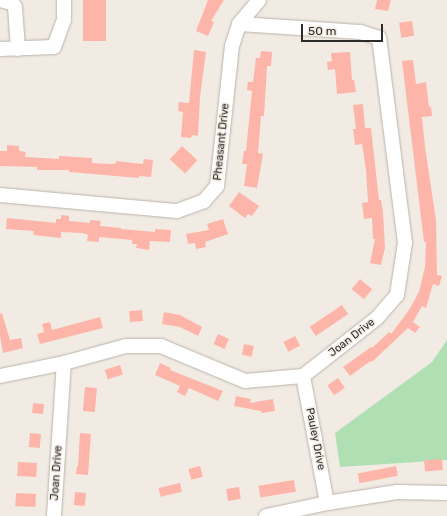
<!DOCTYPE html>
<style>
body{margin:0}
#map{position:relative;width:447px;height:516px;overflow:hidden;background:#f2ebe3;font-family:Rubik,sans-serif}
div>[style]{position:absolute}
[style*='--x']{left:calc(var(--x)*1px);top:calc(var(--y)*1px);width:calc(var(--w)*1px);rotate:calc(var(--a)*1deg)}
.green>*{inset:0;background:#b0dfb3}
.building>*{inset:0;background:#feb5a9;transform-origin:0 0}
.roads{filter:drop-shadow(0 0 1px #b9b3ab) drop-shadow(0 0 1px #b9b3ab)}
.minor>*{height:14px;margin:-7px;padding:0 7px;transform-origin:7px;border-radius:7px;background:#fff}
span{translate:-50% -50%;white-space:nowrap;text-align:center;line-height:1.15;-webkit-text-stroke:3px #f2ebe3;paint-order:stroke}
.street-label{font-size:11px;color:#2e2c29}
.scale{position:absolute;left:301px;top:24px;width:82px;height:18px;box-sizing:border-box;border:2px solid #2e2c29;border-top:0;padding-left:5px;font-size:12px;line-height:14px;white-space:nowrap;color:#2e2c29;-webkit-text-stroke:3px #f2ebe3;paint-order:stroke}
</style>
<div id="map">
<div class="green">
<div style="clip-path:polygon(447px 340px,447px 460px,340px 467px,335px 433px,432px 362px)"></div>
</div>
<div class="building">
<div style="left:83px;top:0;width:23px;height:41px"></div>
<div style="clip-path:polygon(208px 0,224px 0,211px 21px,214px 22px,208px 36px,196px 31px)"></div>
<div style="clip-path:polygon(377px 0,391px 0,388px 11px,375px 9px)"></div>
<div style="left:412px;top:21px;width:15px;height:13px;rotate:82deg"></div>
<div style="clip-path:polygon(194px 50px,206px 52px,200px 97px,198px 136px,192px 135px,191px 138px,181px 137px,183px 112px,178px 111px,179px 102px,189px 103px)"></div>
<div style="clip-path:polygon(261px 51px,272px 52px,271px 66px,267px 66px,264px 116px,261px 116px,258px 153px,263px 154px,257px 188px,244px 186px,247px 164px,242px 164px,244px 151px,246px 151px,252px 91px,247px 90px,248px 82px,253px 82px,256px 58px,260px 58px)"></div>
<div style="clip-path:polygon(350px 52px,352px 80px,354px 80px,356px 92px,337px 94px,335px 69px,328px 70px,327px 62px,332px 61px,331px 53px)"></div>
<div style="clip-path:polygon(413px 60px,416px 84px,426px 82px,429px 107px,431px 106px,432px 116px,422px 117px,425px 147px,436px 220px,437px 275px,442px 276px,439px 286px,433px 284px,426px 308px,422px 306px,413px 322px,420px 327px,415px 333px,408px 328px,373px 361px,369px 362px,350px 376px,343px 367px,371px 347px,372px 348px,389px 332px,391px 334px,409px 310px,419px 292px,425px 267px,426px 242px,424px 242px,402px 61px)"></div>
<div style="clip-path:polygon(363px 104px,365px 128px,371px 128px,379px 200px,381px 200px,383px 212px,385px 248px,381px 265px,370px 263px,375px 239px,373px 239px,372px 218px,364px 219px,362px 203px,368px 202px,366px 170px,362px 144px,355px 145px,353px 129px,356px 129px,353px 105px)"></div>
<div style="clip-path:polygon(7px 145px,19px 146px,19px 151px,26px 152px,25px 157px,59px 159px,59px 156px,92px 158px,92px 163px,112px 164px,116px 163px,116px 161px,143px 164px,144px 159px,153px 160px,151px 177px,139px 176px,139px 178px,69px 172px,69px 170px,37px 170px,37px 167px,0 166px,0 151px,7px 151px)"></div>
<div style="left:182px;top:146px;width:21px;height:18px;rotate:43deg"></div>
<div style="clip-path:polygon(239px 192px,259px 206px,252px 216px,248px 214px,245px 218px,229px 206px)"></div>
<div style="clip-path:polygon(61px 215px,69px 216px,69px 221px,90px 223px,90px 220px,101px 221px,100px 226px,121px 228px,121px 229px,155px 232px,155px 229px,171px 230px,170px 242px,150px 241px,149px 250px,136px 248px,137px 244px,132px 244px,132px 240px,99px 237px,99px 242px,87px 241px,88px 235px,83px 233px,61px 232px,61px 238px,33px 235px,34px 231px,6px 229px,7px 218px,56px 223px,56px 219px,61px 219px)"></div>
<div style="clip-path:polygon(223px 219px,228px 234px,205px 242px,206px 247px,196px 249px,195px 243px,188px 244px,186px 234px,209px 230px,207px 224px)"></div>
<div style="left:360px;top:279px;width:16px;height:13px;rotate:40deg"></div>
<div style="left:342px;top:305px;width:11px;height:39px;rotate:56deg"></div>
<div style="left:142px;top:310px;width:11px;height:13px;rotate:85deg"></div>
<div style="clip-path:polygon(164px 312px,180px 315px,202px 327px,198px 336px,180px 327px,162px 324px)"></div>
<div style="clip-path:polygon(2px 313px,10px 340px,21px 338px,23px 348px,3px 353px,0 335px,0 314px)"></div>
<div style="clip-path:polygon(100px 317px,103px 328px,40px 344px,37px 334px,44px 332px,42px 324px,50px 322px,52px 330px)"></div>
<div style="left:218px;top:334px;width:12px;height:11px;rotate:24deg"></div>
<div style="left:295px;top:336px;width:11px;height:13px;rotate:63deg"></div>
<div style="left:244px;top:344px;width:10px;height:11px;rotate:11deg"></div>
<div style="clip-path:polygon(160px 363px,171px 368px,170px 370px,223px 391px,218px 401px,189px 388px,185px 396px,177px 392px,180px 386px,155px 375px)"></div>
<div style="left:120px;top:365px;width:10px;height:16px;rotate:73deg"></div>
<div style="left:338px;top:378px;width:12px;height:13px;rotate:55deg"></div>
<div style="left:85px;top:387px;width:12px;height:24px;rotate:5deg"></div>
<div style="clip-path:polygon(236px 396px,251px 399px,250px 403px,273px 399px,275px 411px,262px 413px,261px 411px,234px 406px)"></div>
<div style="left:33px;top:403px;width:11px;height:10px;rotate:5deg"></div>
<div style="left:30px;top:433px;width:11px;height:14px;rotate:5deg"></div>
<div style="clip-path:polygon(80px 433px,91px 434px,88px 475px,76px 474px,77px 466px,78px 466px)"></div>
<div style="left:442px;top:459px;width:11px;height:18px;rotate:85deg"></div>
<div style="left:18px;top:462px;width:19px;height:14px;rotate:3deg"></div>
<div style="left:200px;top:466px;width:11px;height:12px;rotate:75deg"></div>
<div style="left:396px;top:466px;width:10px;height:39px;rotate:79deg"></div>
<div style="left:294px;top:480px;width:12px;height:36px;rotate:81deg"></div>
<div style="left:180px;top:483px;width:9px;height:22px;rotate:77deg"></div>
<div style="left:239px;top:487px;width:12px;height:13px;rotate:81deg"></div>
<div style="left:75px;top:492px;width:11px;height:13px;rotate:5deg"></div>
<div style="left:16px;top:493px;width:20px;height:13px;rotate:3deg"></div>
</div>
<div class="roads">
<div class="minor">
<div style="--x:0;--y:0;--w:12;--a:14"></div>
<div style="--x:12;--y:3;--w:5;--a:53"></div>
<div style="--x:15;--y:7;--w:42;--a:85.9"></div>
<div style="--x:0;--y:49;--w:54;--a:-2.1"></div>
<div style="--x:54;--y:47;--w:29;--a:-70"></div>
<div style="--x:64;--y:20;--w:20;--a:-90"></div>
<div style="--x:0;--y:195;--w:178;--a:5.2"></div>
<div style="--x:177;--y:211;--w:29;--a:-20"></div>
<div style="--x:204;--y:201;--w:20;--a:-49"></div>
<div style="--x:217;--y:186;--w:141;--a:-83.9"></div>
<div style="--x:232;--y:46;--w:23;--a:-72"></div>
<div style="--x:239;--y:24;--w:31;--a:-50"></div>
<div style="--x:0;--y:376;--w:65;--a:-11.5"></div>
<div style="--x:303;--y:376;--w:129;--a:79.3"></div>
<div style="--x:54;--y:516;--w:153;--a:-86.3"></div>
<div style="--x:64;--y:363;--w:64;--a:-15.3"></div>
<div style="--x:126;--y:346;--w:35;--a:0"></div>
<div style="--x:161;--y:346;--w:91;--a:22.6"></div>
<div style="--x:245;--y:381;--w:58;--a:-4.9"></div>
<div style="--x:303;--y:376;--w:94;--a:-38.1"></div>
<div style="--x:377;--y:318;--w:30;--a:-49"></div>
<div style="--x:397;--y:295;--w:53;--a:-81.3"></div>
<div style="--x:405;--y:243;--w:207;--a:-97.2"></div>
<div style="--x:379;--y:38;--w:20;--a:-162"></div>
<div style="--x:360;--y:32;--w:121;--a:-176.2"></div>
<div style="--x:266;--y:516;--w:62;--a:-12"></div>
<div style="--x:327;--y:503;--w:71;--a:-8.9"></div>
<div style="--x:397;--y:492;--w:50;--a:1.1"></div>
</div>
</div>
<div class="street-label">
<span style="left:222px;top:142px;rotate:-84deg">Pheasant Drive</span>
<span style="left:352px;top:338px;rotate:-38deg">Joan Drive</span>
<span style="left:315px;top:439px;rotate:79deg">Pauley Drive</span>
<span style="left:57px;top:473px;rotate:-86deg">Joan Drive</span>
</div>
<div class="scale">50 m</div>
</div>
